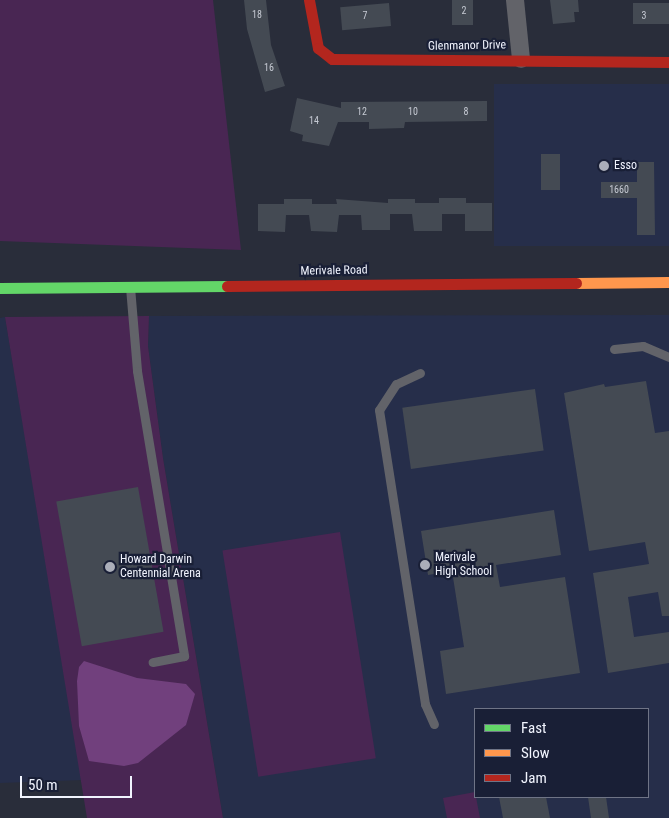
<!DOCTYPE html>
<style>
body{margin:0}
#map{position:relative;width:669px;height:818px;overflow:hidden;background:#292d3a;font-family:"Roboto Condensed",sans-serif}
div>[style]{position:absolute}
[style*='--x']{left:calc(var(--x)*1px);top:calc(var(--y)*1px);width:calc(var(--w)*1px);rotate:calc(var(--a)*1deg)}
.built>*{inset:0;background:#262e4a;transform-origin:0 0}
.green>*{inset:0;background:#492653;transform-origin:0 0}
.forest>*{inset:0;background:#71407d}
.building>*{inset:0;background:#444a53;transform-origin:0 0}
.lane>*{height:9px;margin:-4.5px;padding:0 4.5px;transform-origin:4.5px;border-radius:4.5px;background:#626369}
.street>*{height:18px;margin:-9px;padding:0 9px;transform-origin:9px;border-radius:9px;background:#626369}
.fast>*{height:11px;margin:-5.5px;padding:0 5.5px;transform-origin:5.5px;border-radius:5.5px;background:#63d668}
.slow>*{height:11px;margin:-5.5px;padding:0 5.5px;transform-origin:5.5px;border-radius:5.5px;background:#ff974d}
.jam>*{height:11px;margin:-5.5px;padding:0 5.5px;transform-origin:5.5px;border-radius:5.5px;background:#b3261e}
.dots>*{width:14px;height:14px;translate:-50% -50%;box-sizing:border-box;border:2px solid #191f36;border-radius:50%}
span{translate:-50% -50%;white-space:nowrap;text-align:center;line-height:1.15;-webkit-text-stroke:4.5px #191f36;paint-order:stroke}
.number-label{font-size:10px;color:#c6cad3}
.number-label span{-webkit-text-stroke-width:0}
.street-label{font-size:12px;color:#f1f4fe}
.poi-label{font-size:12px;color:#f1f4fe}
.left{translate:0 -50%;text-align:left}
.legend{position:absolute;left:474px;top:708px;width:175px;height:90px;box-sizing:border-box;background:#191f36;border:1px solid #6f7486;margin:0;padding:6px 9px;list-style:none;font-size:15px;color:#f1f4fe}
.legend li{display:flex;align-items:center;gap:10px;height:25px}
.legend b{width:25px;border:1px solid #6f7486}
.scale{position:absolute;left:20px;top:776px;width:112px;height:22px;box-sizing:border-box;border:2px solid #f1f4fe;border-top:0;padding-left:6px;font-size:15px;line-height:18px;white-space:nowrap;color:#f1f4fe;-webkit-text-stroke:4px #191f36;paint-order:stroke}
</style>
<div id="map">
<div class="built">
<div style="left:669px;top:84px;width:162px;height:175px;rotate:90deg"></div>
<div style="clip-path:polygon(evenodd,669px 315px,669px 818px,223px 818px,163px 458px,148px 346px,149px 316px,669px 315px,475px 709px,648px 709px,648px 797px,475px 797px,475px 709px)"></div>
<div style="clip-path:polygon(5px 317px,83px 780px,0 783px,0 318px)"></div>
</div>
<div class="green">
<div style="clip-path:polygon(0 0,213px 0,241px 250px,0 241px)"></div>
<div style="clip-path:polygon(149px 316px,148px 346px,163px 458px,223px 818px,87px 818px,5px 317px)"></div>
<div style="left:340px;top:532px;width:229px;height:119px;rotate:81deg"></div>
<div style="clip-path:polygon(475px 792px,480px 818px,447px 818px,443px 798px)"></div>
</div>
<div class="forest">
<div style="clip-path:polygon(84px 661px,137px 678px,186px 684px,195px 694px,186px 725px,138px 763px,124px 766px,89px 761px,79px 726px,77px 681px,79px 667px)"></div>
</div>
<div class="building">
<div style="clip-path:polygon(244px 0,266px 0,271px 45px,285px 86px,265px 92px,247px 29px)"></div>
<div style="left:452px;top:0;width:21px;height:25px"></div>
<div style="clip-path:polygon(550px 0,578px 0,579px 12px,574px 12px,575px 22px,553px 24px)"></div>
<div style="left:389px;top:3px;width:23px;height:49px;rotate:85deg"></div>
<div style="left:669px;top:3px;width:21px;height:36px;rotate:90deg"></div>
<div style="clip-path:polygon(297px 98px,341px 108px,341px 102px,487px 101px,487px 121px,405px 122px,404px 128px,369px 129px,369px 122px,338px 122px,329px 146px,302px 141px,303px 135px,290px 131px)"></div>
<div style="left:541px;top:154px;width:19px;height:36px"></div>
<div style="clip-path:polygon(637px 162px,654px 162px,655px 235px,637px 235px,637px 198px,601px 198px,601px 182px,637px 182px)"></div>
<div style="clip-path:polygon(439px 198px,466px 198px,466px 203px,492px 203px,492px 231px,465px 231px,465px 214px,442px 214px,442px 231px,414px 231px,412px 214px,390px 214px,390px 230px,362px 230px,361px 215px,339px 215px,337px 232px,311px 231px,309px 215px,286px 215px,285px 232px,258px 231px,258px 204px,284px 204px,284px 199px,312px 199px,312px 204px,337px 204px,336px 199px,388px 203px,388px 199px,415px 199px,415px 203px,439px 203px)"></div>
<div style="clip-path:polygon(646px 381px,655px 433px,669px 431px,669px 616px,662px 616px,658px 592px,628px 597px,634px 637px,669px 632px,669px 663px,608px 673px,593px 573px,649px 564px,645px 542px,589px 551px,564px 393px,604px 384px,605px 387px)"></div>
<div style="left:535px;top:389px;width:62px;height:134px;rotate:82deg"></div>
<div style="left:138px;top:487px;width:147px;height:83px;rotate:80deg"></div>
<div style="clip-path:polygon(554px 510px,561px 555px,496px 565px,500px 587px,565px 577px,580px 673px,446px 694px,440px 651px,464px 647px,452px 571px,428px 575px,421px 531px)"></div>
<div style="clip-path:polygon(499px 797px,546px 797px,550px 818px,503px 818px)"></div>
<div style="clip-path:polygon(588px 797px,606px 797px,609px 818px,591px 818px)"></div>
</div>
<div class="lane">
<div style="--x:130;--y:287;--w:84;--a:85.2"></div>
<div style="--x:137;--y:371;--w:289;--a:80.6"></div>
<div style="--x:184;--y:656;--w:32;--a:169"></div>
<div style="--x:614;--y:349;--w:29;--a:-6"></div>
<div style="--x:643;--y:346;--w:28;--a:23"></div>
<div style="--x:420;--y:373;--w:26;--a:155"></div>
<div style="--x:396;--y:384;--w:31;--a:123"></div>
<div style="--x:379;--y:410;--w:298;--a:81.1"></div>
<div style="--x:425;--y:704;--w:22;--a:66"></div>
</div>
<div class="street">
<div style="--x:515;--y:0;--w:59;--a:84.2"></div>
</div>
<div class="fast">
<div style="--x:0;--y:288;--w:227;--a:-0.5"></div>
</div>
<div class="slow">
<div style="--x:576;--y:283;--w:93;--a:-0.6"></div>
</div>
<div class="jam">
<div style="--x:309;--y:0;--w:49;--a:79.4"></div>
<div style="--x:318;--y:48;--w:18;--a:38"></div>
<div style="--x:332;--y:59;--w:337;--a:0.5"></div>
<div style="--x:227;--y:286;--w:349;--a:-0.5"></div>
</div>
<div class="dots">
<div style="left:604px;top:166px;background:#abaeb9"></div>
<div style="left:425px;top:565px;background:#abaeb9"></div>
<div style="left:110px;top:567px;background:#abaeb9"></div>
</div>
<div class="number-label">
<span style="left:464px;top:11px">2</span>
<span style="left:257px;top:15px">18</span>
<span style="left:365px;top:16px">7</span>
<span style="left:644px;top:16px">3</span>
<span style="left:269px;top:68px">16</span>
<span style="left:362px;top:112px">12</span>
<span style="left:413px;top:112px">10</span>
<span style="left:466px;top:112px">8</span>
<span style="left:314px;top:121px">14</span>
<span style="left:619px;top:190px">1660</span>
</div>
<div class="street-label">
<span style="left:467px;top:46px;rotate:-1deg">Glenmanor Drive</span>
<span style="left:334px;top:271px;rotate:-1deg">Merivale Road</span>
</div>
<div class="poi-label">
<span class="left" style="left:614px;top:166px">Esso</span>
<span class="left" style="left:435px;top:565px">Merivale<br>High School</span>
<span class="left" style="left:120px;top:567px">Howard Darwin<br>Centennial Arena</span>
</div>
<ul class="legend">
<li><b style="height:6px;background:#63d668"></b>Fast</li>
<li><b style="height:6px;background:#ff974d"></b>Slow</li>
<li><b style="height:6px;background:#b3261e"></b>Jam</li>
</ul>
<div class="scale">50 m</div>
</div>
